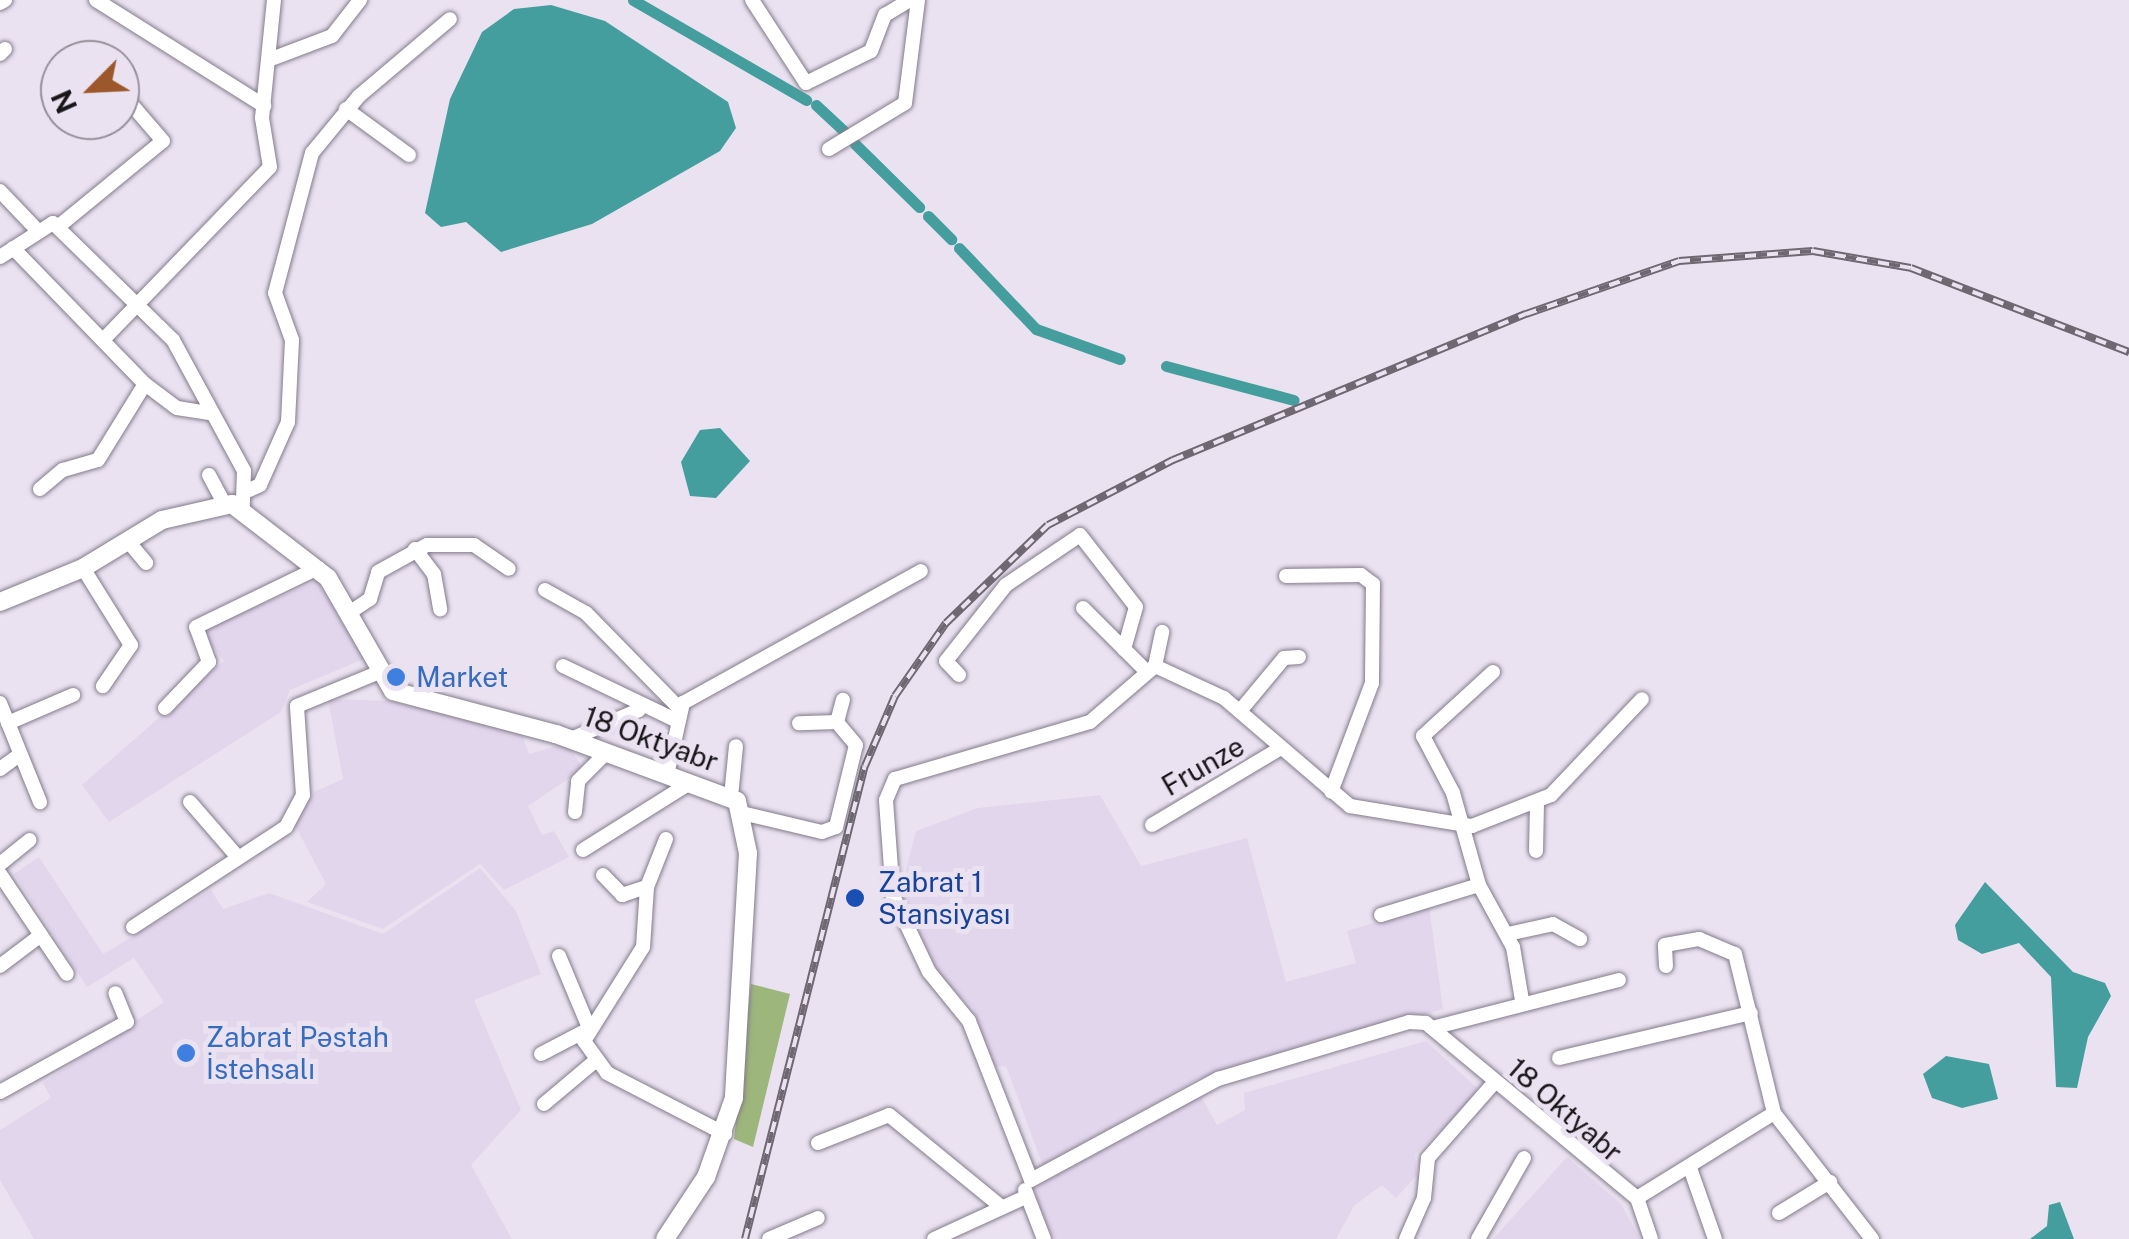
<!DOCTYPE html>
<meta charset="utf-8">
<style>
body{margin:0}
#map{position:relative;width:2129px;height:1239px;overflow:hidden;background:#eae2f1;font-family:"Public Sans",sans-serif}
div>[style]{position:absolute}
[style*='--x']{left:calc(var(--x)*1px);top:calc(var(--y)*1px);width:calc(var(--w)*1px);rotate:calc(var(--a)*1deg)}
.built>*{inset:0;background:#e2d6ed}
.forest>*{inset:0;background:#9db67c}
.water>*{inset:0;background:#459e9e}
.canal>*{height:11px;margin:-5.5px;padding:0 5.5px;transform-origin:5.5px;border-radius:5.5px;background:#459e9e}
.roads{filter:drop-shadow(0 0 2px #837b89) drop-shadow(0 0 2px #837b89)}
.street>*{height:14px;margin:-7px;padding:0 7px;transform-origin:7px;border-radius:7px;background:#fff}
.secondary>*{height:18px;margin:-9px;padding:0 9px;transform-origin:9px;border-radius:9px;background:#fff}
.rail>*{height:8px;margin-top:-4px;transform-origin:0;background:repeating-linear-gradient(90deg,#eae2f1 0 11px,#6d6871 0 22px);box-sizing:border-box;border-block:2px solid #6d6871}
.dots>*{width:28px;height:28px;translate:-50% -50%;box-sizing:border-box;border:5px solid #eae2f1;border-radius:50%}
span{translate:-50% -50%;white-space:nowrap;text-align:center;line-height:1.15;-webkit-text-stroke:10px #eae2f1;paint-order:stroke}
.shop-label{font-size:28px;color:#366cbe}
.left{translate:0 -50%;text-align:left}
.street-label{font-size:28px;color:#19161b}
.transit-label{font-size:28px;color:#164399}
.north{position:absolute;left:40px;top:40px;width:100px;height:100px;box-sizing:border-box;background:#eae2f1;border:2px solid #96909b;border-radius:50%;rotate:246deg;font-size:28px;font-weight:700;line-height:40px;text-align:center;color:#19161b}
.north::after{content:'';display:block;margin:auto;width:35px;height:45px;background:#9c582a;clip-path:polygon(50% 0,100% 100%,50% 72%,0 100%)}
</style>
<div id="map">
<div class="built">
<div style="clip-path:polygon(317px 581px,364px 659px,290px 690px,281px 712px,109px 822px,82px 785px,224px 661px,200px 631px)"></div>
<div style="clip-path:polygon(328px 699px,389px 701px,521px 731px,529px 754px,567px 743px,583px 769px,528px 806px,542px 835px,554px 831px,569px 857px,504px 890px,480px 864px,383px 929px,307px 902px,326px 884px,295px 825px,314px 792px,343px 779px)"></div>
<div style="clip-path:polygon(1100px 795px,1141px 866px,1247px 838px,1286px 982px,1356px 963px,1347px 931px,1429px 906px,1443px 1009px,1197px 1079px,1043px 1166px,1006px 1066px,994px 1067px,973px 1007px,942px 980px,900px 892px,916px 831px,978px 808px)"></div>
<div style="clip-path:polygon(39px 857px,103px 954px,211px 890px,223px 909px,269px 893px,383px 934px,480px 868px,516px 911px,541px 974px,474px 1000px,521px 1110px,471px 1165px,512px 1239px,34px 1239px,0 1180px,0 1130px,51px 1098px,43px 1083px,164px 1002px,134px 958px,87px 987px,14px 874px)"></div>
<div style="clip-path:polygon(1426px 1041px,1477px 1088px,1476px 1098px,1415px 1154px,1417px 1175px,1396px 1198px,1382px 1185px,1354px 1206px,1336px 1239px,1055px 1239px,1033px 1202px,1037px 1186px,1200px 1095px,1217px 1125px,1245px 1110px,1244px 1093px)"></div>
<div style="clip-path:polygon(1567px 1157px,1621px 1204px,1640px 1239px,1493px 1239px)"></div>
</div>
<div class="forest">
<div style="clip-path:polygon(751px 984px,790px 994px,753px 1147px,734px 1139px)"></div>
</div>
<div class="water">
<div style="clip-path:polygon(551px 5px,605px 21px,702px 85px,728px 102px,736px 128px,720px 151px,592px 224px,501px 252px,466px 222px,441px 227px,425px 213px,450px 99px,482px 32px,514px 9px)"></div>
<div style="clip-path:polygon(720px 428px,750px 461px,716px 498px,690px 496px,681px 462px,700px 430px)"></div>
<div style="clip-path:polygon(1985px 882px,2073px 972px,2105px 983px,2111px 996px,2088px 1037px,2077px 1088px,2056px 1087px,2051px 977px,2019px 943px,1982px 954px,1958px 940px,1955px 925px)"></div>
<div style="clip-path:polygon(1946px 1056px,1989px 1064px,1998px 1099px,1962px 1108px,1932px 1098px,1923px 1074px)"></div>
<div style="clip-path:polygon(2060px 1202px,2074px 1239px,2030px 1239px,2047px 1226px,2049px 1205px)"></div>
</div>
<div class="canal">
<div style="--x:633;--y:0;--w:200;--a:30"></div>
<div style="--x:816;--y:105;--w:40;--a:43"></div>
<div style="--x:855;--y:144;--w:90;--a:44.5"></div>
<div style="--x:928;--y:216;--w:33;--a:45"></div>
<div style="--x:959;--y:248;--w:112;--a:46.5"></div>
<div style="--x:1036;--y:329;--w:89;--a:19.7"></div>
<div style="--x:1166;--y:366;--w:132;--a:14.9"></div>
</div>
<div class="roads">
<div class="street">
<div style="--x:96;--y:0;--w:199;--a:32.2"></div>
<div style="--x:752;--y:0;--w:99;--a:57"></div>
<div style="--x:806;--y:83;--w:72;--a:-26.2"></div>
<div style="--x:871;--y:51;--w:39;--a:-69"></div>
<div style="--x:885;--y:15;--w:29;--a:-31"></div>
<div style="--x:0;--y:3;--w:6;--a:-31"></div>
<div style="--x:0;--y:54;--w:7;--a:-45"></div>
<div style="--x:274;--y:58;--w:62;--a:-20.8"></div>
<div style="--x:332;--y:36;--w:46;--a:-52.1"></div>
<div style="--x:346;--y:109;--w:78;--a:36.1"></div>
<div style="--x:829;--y:149;--w:89;--a:-31.2"></div>
<div style="--x:905;--y:103;--w:104;--a:-82.8"></div>
<div style="--x:0;--y:191;--w:54;--a:46.5"></div>
<div style="--x:59;--y:226;--w:134;--a:-39.3"></div>
<div style="--x:163;--y:141;--w:66;--a:-130.7"></div>
<div style="--x:13;--y:248;--w:190;--a:45.9"></div>
<div style="--x:145;--y:384;--w:40;--a:37"></div>
<div style="--x:177;--y:408;--w:36;--a:9"></div>
<div style="--x:0;--y:257;--w:63;--a:-32.7"></div>
<div style="--x:53;--y:223;--w:168;--a:44.3"></div>
<div style="--x:173;--y:340;--w:149;--a:61.5"></div>
<div style="--x:244;--y:471;--w:37;--a:92"></div>
<div style="--x:103;--y:340;--w:240;--a:-46"></div>
<div style="--x:270;--y:167;--w:50;--a:-99.3"></div>
<div style="--x:262;--y:118;--w:119;--a:-84.2"></div>
<div style="--x:209;--y:475;--w:32;--a:62"></div>
<div style="--x:40;--y:489;--w:30;--a:-40"></div>
<div style="--x:63;--y:470;--w:36;--a:-16"></div>
<div style="--x:98;--y:460;--w:89;--a:-58.3"></div>
<div style="--x:249;--y:490;--w:12;--a:-24"></div>
<div style="--x:260;--y:485;--w:69;--a:-66"></div>
<div style="--x:288;--y:422;--w:82;--a:-87.2"></div>
<div style="--x:292;--y:340;--w:50;--a:-109.9"></div>
<div style="--x:275;--y:293;--w:145;--a:-75.2"></div>
<div style="--x:312;--y:153;--w:74;--a:-50.5"></div>
<div style="--x:359;--y:96;--w:119;--a:-40.2"></div>
<div style="--x:127;--y:540;--w:30;--a:50"></div>
<div style="--x:415;--y:549;--w:31;--a:53"></div>
<div style="--x:434;--y:574;--w:36;--a:80"></div>
<div style="--x:83;--y:568;--w:91;--a:58.1"></div>
<div style="--x:131;--y:645;--w:50;--a:124.3"></div>
<div style="--x:1286;--y:576;--w:75;--a:-0.8"></div>
<div style="--x:1361;--y:575;--w:15;--a:37"></div>
<div style="--x:1373;--y:584;--w:99;--a:90.6"></div>
<div style="--x:1372;--y:683;--w:116;--a:110.6"></div>
<div style="--x:545;--y:590;--w:47;--a:29.3"></div>
<div style="--x:586;--y:613;--w:132;--a:45.6"></div>
<div style="--x:1083;--y:608;--w:86;--a:45"></div>
<div style="--x:352;--y:611;--w:22;--a:-34"></div>
<div style="--x:370;--y:599;--w:28;--a:-73"></div>
<div style="--x:378;--y:572;--w:56;--a:-28.9"></div>
<div style="--x:427;--y:545;--w:47;--a:0"></div>
<div style="--x:474;--y:545;--w:42;--a:34.4"></div>
<div style="--x:563;--y:666;--w:122;--a:25.7"></div>
<div style="--x:1155;--y:666;--w:35;--a:-78"></div>
<div style="--x:1493;--y:672;--w:95;--a:137.6"></div>
<div style="--x:1423;--y:736;--w:64;--a:62.2"></div>
<div style="--x:1453;--y:793;--w:96;--a:74.2"></div>
<div style="--x:1479;--y:885;--w:71;--a:61.3"></div>
<div style="--x:1513;--y:947;--w:54;--a:80.4"></div>
<div style="--x:959;--y:675;--w:19;--a:-133"></div>
<div style="--x:946;--y:661;--w:97;--a:-51.7"></div>
<div style="--x:1006;--y:585;--w:89;--a:-34"></div>
<div style="--x:1080;--y:535;--w:91;--a:52.1"></div>
<div style="--x:1136;--y:607;--w:44;--a:105.9"></div>
<div style="--x:0;--y:703;--w:107;--a:68"></div>
<div style="--x:165;--y:708;--w:64;--a:-46.3"></div>
<div style="--x:209;--y:662;--w:37;--a:-110"></div>
<div style="--x:196;--y:627;--w:136;--a:-25.8"></div>
<div style="--x:1240;--y:711;--w:69;--a:-50.3"></div>
<div style="--x:1284;--y:658;--w:15;--a:-4"></div>
<div style="--x:837;--y:722;--w:23;--a:-75"></div>
<div style="--x:8;--y:723;--w:71;--a:-23.3"></div>
<div style="--x:571;--y:739;--w:74;--a:-23.1"></div>
<div style="--x:0;--y:769;--w:24;--a:-36"></div>
<div style="--x:667;--y:775;--w:74;--a:-77.5"></div>
<div style="--x:683;--y:703;--w:272;--a:-29"></div>
<div style="--x:731;--y:797;--w:51;--a:-84.4"></div>
<div style="--x:190;--y:802;--w:69;--a:49.1"></div>
<div style="--x:575;--y:812;--w:31;--a:-84"></div>
<div style="--x:578;--y:781;--w:37;--a:-45"></div>
<div style="--x:746;--y:814;--w:78;--a:13.3"></div>
<div style="--x:822;--y:832;--w:15;--a:-20"></div>
<div style="--x:836;--y:827;--w:84;--a:-76.3"></div>
<div style="--x:856;--y:745;--w:30;--a:-130"></div>
<div style="--x:837;--y:722;--w:38;--a:178"></div>
<div style="--x:1152;--y:825;--w:148;--a:-30.9"></div>
<div style="--x:666;--y:839;--w:52;--a:111.6"></div>
<div style="--x:647;--y:887;--w:60;--a:93.8"></div>
<div style="--x:643;--y:947;--w:111;--a:122.1"></div>
<div style="--x:584;--y:1041;--w:39;--a:54"></div>
<div style="--x:607;--y:1073;--w:133;--a:27.3"></div>
<div style="--x:583;--y:850;--w:126;--a:-32.1"></div>
<div style="--x:1536;--y:851;--w:49;--a:-88.8"></div>
<div style="--x:0;--y:864;--w:38;--a:-39"></div>
<div style="--x:0;--y:874;--w:120;--a:56.2"></div>
<div style="--x:603;--y:875;--w:28;--a:46"></div>
<div style="--x:622;--y:895;--w:26;--a:-18"></div>
<div style="--x:1381;--y:915;--w:102;--a:-17"></div>
<div style="--x:133;--y:927;--w:183;--a:-33.2"></div>
<div style="--x:286;--y:827;--w:36;--a:-62"></div>
<div style="--x:303;--y:795;--w:89;--a:-93.9"></div>
<div style="--x:297;--y:706;--w:87;--a:-22.4"></div>
<div style="--x:1508;--y:934;--w:46;--a:-12.5"></div>
<div style="--x:1553;--y:924;--w:31;--a:29"></div>
<div style="--x:559;--y:956;--w:73;--a:67.3"></div>
<div style="--x:0;--y:966;--w:51;--a:-37.1"></div>
<div style="--x:1666;--y:966;--w:21;--a:-93"></div>
<div style="--x:1665;--y:945;--w:35;--a:-10"></div>
<div style="--x:1699;--y:939;--w:39;--a:23"></div>
<div style="--x:1735;--y:954;--w:164;--a:76.2"></div>
<div style="--x:1774;--y:1113;--w:160;--a:52.1"></div>
<div style="--x:1432;--y:1028;--w:193;--a:-14.4"></div>
<div style="--x:541;--y:1054;--w:47;--a:-27.6"></div>
<div style="--x:1559;--y:1058;--w:197;--a:-13.2"></div>
<div style="--x:0;--y:1092;--w:145;--a:-28.9"></div>
<div style="--x:127;--y:1022;--w:31;--a:-112"></div>
<div style="--x:544;--y:1104;--w:67;--a:-40.1"></div>
<div style="--x:818;--y:1143;--w:76;--a:-21.5"></div>
<div style="--x:889;--y:1115;--w:142;--a:39.3"></div>
<div style="--x:1690;--y:1168;--w:75;--a:70.6"></div>
<div style="--x:1031;--y:1180;--w:171;--a:-111.3"></div>
<div style="--x:969;--y:1021;--w:63;--a:-129.2"></div>
<div style="--x:929;--y:972;--w:84;--a:-115.3"></div>
<div style="--x:893;--y:896;--w:96;--a:-94.2"></div>
<div style="--x:886;--y:800;--w:23;--a:-67"></div>
<div style="--x:895;--y:779;--w:203;--a:-16.3"></div>
<div style="--x:1090;--y:722;--w:86;--a:-40.7"></div>
<div style="--x:1155;--y:666;--w:76;--a:24.9"></div>
<div style="--x:1224;--y:698;--w:166;--a:40.6"></div>
<div style="--x:1350;--y:806;--w:124;--a:9.3"></div>
<div style="--x:1472;--y:826;--w:85;--a:-21.4"></div>
<div style="--x:1551;--y:795;--w:132;--a:-46.5"></div>
<div style="--x:1031;--y:1180;--w:213;--a:-28.4"></div>
<div style="--x:1218;--y:1079;--w:199;--a:-16.6"></div>
<div style="--x:1409;--y:1022;--w:17;--a:3"></div>
<div style="--x:1426;--y:1023;--w:274;--a:39.7"></div>
<div style="--x:1637;--y:1198;--w:161;--a:-31.8"></div>
<div style="--x:1025;--y:1190;--w:53;--a:68.8"></div>
<div style="--x:1637;--y:1198;--w:43;--a:71.1"></div>
<div style="--x:1779;--y:1213;--w:60;--a:-31.3"></div>
<div style="--x:769;--y:1239;--w:53;--a:-23.2"></div>
<div style="--x:934;--y:1239;--w:98;--a:-24.7"></div>
<div style="--x:1406;--y:1239;--w:45;--a:-66.3"></div>
<div style="--x:1424;--y:1198;--w:40;--a:-84.3"></div>
<div style="--x:1428;--y:1158;--w:100;--a:-48.7"></div>
<div style="--x:1478;--y:1239;--w:93;--a:-60.4"></div>
</div>
<div class="secondary">
<div style="--x:0;--y:602;--w:90;--a:-22.3"></div>
<div style="--x:83;--y:568;--w:92;--a:-31.3"></div>
<div style="--x:162;--y:520;--w:72;--a:-12.9"></div>
<div style="--x:232;--y:504;--w:121;--a:37.6"></div>
<div style="--x:328;--y:578;--w:130;--a:60.1"></div>
<div style="--x:393;--y:691;--w:169;--a:14.8"></div>
<div style="--x:556;--y:734;--w:193;--a:20.3"></div>
<div style="--x:737;--y:801;--w:53;--a:78.1"></div>
<div style="--x:748;--y:853;--w:245;--a:93.3"></div>
<div style="--x:734;--y:1098;--w:84;--a:109.5"></div>
<div style="--x:706;--y:1177;--w:74;--a:123.5"></div>
</div>
</div>
<div class="rail">
<div style="--x:745;--y:1239;--w:488;--a:-75.8"></div>
<div style="--x:865;--y:766;--w:76;--a:-66.8"></div>
<div style="--x:895;--y:696;--w:89;--a:-55.1"></div>
<div style="--x:946;--y:623;--w:141;--a:-43.9"></div>
<div style="--x:1048;--y:525;--w:141;--a:-27.5"></div>
<div style="--x:1173;--y:460;--w:382;--a:-22.5"></div>
<div style="--x:1526;--y:314;--w:162;--a:-19.1"></div>
<div style="--x:1679;--y:261;--w:134;--a:-4.3"></div>
<div style="--x:1813;--y:251;--w:99;--a:9.8"></div>
<div style="--x:1911;--y:268;--w:234;--a:21.1"></div>
</div>
<div class="dots">
<div style="left:396px;top:677px;background:#3f7fe0"></div>
<div style="left:855px;top:898px;background:#1a4fb4"></div>
<div style="left:186px;top:1053px;background:#3f7fe0"></div>
</div>
<div class="shop-label">
<span class="left" style="left:416px;top:677px">Market</span>
<span class="left" style="left:206px;top:1053px">Zabrat Pəstah<br>İstehsalı</span>
</div>
<div class="street-label">
<span style="left:651px;top:739px;rotate:20deg">18 Oktyabr</span>
<span style="left:1203px;top:766px;rotate:-30deg">Frunze</span>
<span style="left:1565px;top:1110px;rotate:41deg">18 Oktyabr</span>
</div>
<div class="transit-label">
<span class="left" style="left:878px;top:898px">Zabrat 1<br>Stansiyası</span>
</div>
<div class="north">N</div>
</div>
